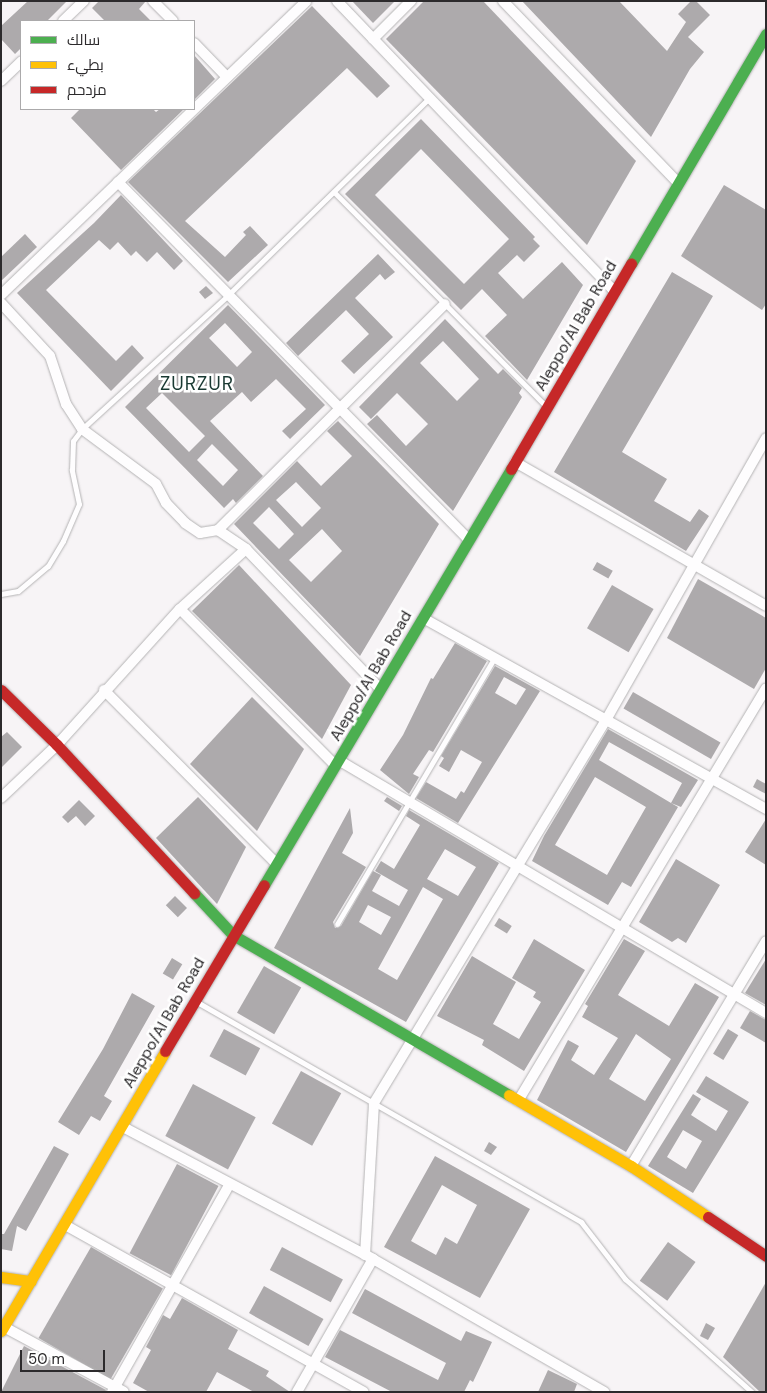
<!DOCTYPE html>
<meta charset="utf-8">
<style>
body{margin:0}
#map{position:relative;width:767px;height:1393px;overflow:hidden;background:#f7f4f6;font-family:"DM Sans",Cairo,sans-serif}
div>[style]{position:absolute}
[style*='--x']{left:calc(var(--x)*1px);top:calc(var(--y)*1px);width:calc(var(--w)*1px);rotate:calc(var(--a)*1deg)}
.building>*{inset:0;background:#adaaac;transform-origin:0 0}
.roads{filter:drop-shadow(0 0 1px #b4b3b4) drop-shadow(0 0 1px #b4b3b4)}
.lane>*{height:5px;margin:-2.5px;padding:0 2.5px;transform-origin:2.5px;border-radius:2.5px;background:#fefdfe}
.street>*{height:10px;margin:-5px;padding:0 5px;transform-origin:5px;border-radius:5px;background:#fefdfe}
.fast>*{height:11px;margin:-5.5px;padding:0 5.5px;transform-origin:5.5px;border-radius:5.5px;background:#4caf50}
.slow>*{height:11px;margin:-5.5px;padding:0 5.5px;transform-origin:5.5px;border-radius:5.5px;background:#ffc107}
.jam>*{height:11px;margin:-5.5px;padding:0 5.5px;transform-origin:5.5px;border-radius:5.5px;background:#c62828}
span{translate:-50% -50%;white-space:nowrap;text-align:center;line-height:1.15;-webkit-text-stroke:5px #fff;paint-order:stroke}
.street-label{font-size:16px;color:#2c2a2c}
.quarter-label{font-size:19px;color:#193932;letter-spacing:1px}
.frame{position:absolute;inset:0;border:2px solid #2c2a2c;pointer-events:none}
.legend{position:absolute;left:20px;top:20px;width:175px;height:90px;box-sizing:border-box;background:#fff;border:1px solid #abaaab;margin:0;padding:6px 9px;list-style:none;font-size:15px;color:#2c2a2c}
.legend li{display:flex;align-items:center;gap:10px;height:25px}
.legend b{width:25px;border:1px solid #abaaab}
.scale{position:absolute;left:20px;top:1350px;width:85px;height:22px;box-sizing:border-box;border:2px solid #2c2a2c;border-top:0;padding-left:6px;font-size:15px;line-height:18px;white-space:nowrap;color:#2c2a2c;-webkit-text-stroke:4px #fff;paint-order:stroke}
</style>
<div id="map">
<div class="building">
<div style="clip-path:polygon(28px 1px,67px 1px,47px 21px,21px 21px,21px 48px,15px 54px,1px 39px,1px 26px)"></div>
<div style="clip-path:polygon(99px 1px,146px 1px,139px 9px,151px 21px,105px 21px,92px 8px)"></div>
<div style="clip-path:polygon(352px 1px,395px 1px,373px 23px)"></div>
<div style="clip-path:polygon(424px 1px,483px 1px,636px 161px,587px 245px,386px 39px)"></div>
<div style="clip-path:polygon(522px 1px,619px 1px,667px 51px,686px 22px,678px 14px,691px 1px,696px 1px,710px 15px,688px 37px,704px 52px,690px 69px,651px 137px)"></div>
<div style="clip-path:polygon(312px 6px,390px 86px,377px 98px,347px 68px,185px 221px,225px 257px,246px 235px,243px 232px,250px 226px,268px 245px,228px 282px,128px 182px)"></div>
<div style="clip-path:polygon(194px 55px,215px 79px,194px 100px)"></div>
<div style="clip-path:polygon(80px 109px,153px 109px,156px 112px,160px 109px,184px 109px,121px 170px,71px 118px)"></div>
<div style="clip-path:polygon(evenodd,421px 119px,535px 237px,533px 239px,540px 246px,524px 262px,517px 255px,498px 273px,523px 299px,562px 262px,583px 285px,527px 380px,485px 336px,507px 315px,482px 289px,461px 310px,345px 194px,421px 119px,421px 149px,509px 239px,464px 284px,375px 195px,421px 149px)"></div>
<div style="clip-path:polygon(724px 185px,766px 210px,766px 304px,762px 310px,681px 256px)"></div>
<div style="clip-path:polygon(121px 195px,183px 261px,174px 270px,157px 252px,147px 262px,136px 251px,131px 256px,118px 242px,110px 250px,99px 240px,46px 290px,116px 361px,132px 345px,144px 358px,111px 391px,17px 293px,94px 223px)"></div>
<div style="clip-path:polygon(25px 234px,37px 247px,1px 281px,1px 257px)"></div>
<div style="clip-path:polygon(378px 254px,395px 272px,385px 280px,380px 274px,355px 298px,393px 337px,354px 374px,341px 361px,369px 334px,346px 310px,298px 356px,286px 343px)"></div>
<div style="clip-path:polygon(672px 272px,713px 296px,622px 452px,667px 479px,654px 501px,690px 522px,699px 509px,709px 516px,686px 551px,554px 472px)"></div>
<div style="clip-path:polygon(206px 286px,213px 293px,205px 299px,199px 292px)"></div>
<div style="clip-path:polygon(evenodd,228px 305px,325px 405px,290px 439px,282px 431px,306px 409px,276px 379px,251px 402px,242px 392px,210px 421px,263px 476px,236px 503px,233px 499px,224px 508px,125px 407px,228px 305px,225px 323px,252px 352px,237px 367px,209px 338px,225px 323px,228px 305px,162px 393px,205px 436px,189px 452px,146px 408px,162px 393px,228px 305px,212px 444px,238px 470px,223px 486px,197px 460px,212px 444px)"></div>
<div style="clip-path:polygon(evenodd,445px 319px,498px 374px,503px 369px,522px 388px,519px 393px,522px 397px,453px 511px,367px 424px,377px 415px,406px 446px,428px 424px,397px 393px,371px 419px,359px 407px,445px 319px,443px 341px,479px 379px,457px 401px,420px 363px,443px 341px)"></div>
<div style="clip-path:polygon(evenodd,338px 421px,439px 524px,360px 656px,234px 524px,297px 461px,321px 486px,352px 456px,327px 431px,338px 421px,296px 482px,321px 508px,302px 527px,276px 500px,296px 482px,338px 421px,269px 507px,294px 534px,279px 549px,253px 523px,269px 507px,338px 421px,322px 529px,342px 551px,311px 582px,289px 560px,322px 529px)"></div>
<div style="left:597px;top:562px;width:18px;height:9px;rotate:29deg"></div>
<div style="clip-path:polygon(239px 565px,351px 685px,322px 739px,192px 611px)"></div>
<div style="clip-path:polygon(698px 579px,766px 618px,766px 668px,754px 689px,667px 638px)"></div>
<div style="left:612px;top:585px;width:48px;height:50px;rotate:30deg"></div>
<div style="clip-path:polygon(455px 643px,487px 661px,433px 752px,429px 750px,413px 774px,419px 777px,409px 794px,380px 770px,403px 735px,431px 678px,433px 679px)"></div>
<div style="clip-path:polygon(evenodd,495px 666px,540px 691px,458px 823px,416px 798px,426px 782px,456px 799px,461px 791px,464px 793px,482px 762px,461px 750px,449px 772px,439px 766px,444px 758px,441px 756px,495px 666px,504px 677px,526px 689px,516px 705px,495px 693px,504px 677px)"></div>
<div style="left:633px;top:692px;width:101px;height:19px;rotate:30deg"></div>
<div style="clip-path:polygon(252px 697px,304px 749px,257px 831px,190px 764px)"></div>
<div style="clip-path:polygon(evenodd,608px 729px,698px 780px,681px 807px,671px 803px,678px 807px,631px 887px,622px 882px,608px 905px,532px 861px,544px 836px,608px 729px,609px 742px,682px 783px,671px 803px,599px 760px,609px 742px,608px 729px,595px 777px,646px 807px,607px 875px,555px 845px,595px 777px)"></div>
<div style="clip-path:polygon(7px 732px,22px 747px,1px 768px,1px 737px)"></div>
<div style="clip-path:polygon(757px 779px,766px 784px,766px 794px,753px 787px)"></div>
<div style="clip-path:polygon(198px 797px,246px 847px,217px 904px,156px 838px)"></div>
<div style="clip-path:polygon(387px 797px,402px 806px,399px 811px,384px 801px)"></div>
<div style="clip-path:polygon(79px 800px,95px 816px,85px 826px,76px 816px,68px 823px,62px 817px)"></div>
<div style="clip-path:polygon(evenodd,350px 808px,353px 833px,342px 853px,366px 867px,333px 922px,335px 928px,341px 926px,373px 871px,381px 875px,372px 891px,399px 906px,408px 890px,375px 871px,381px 861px,394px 869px,420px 825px,406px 816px,409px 810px,499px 863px,406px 1022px,274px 948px,350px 808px,445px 849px,476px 867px,458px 896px,427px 879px,445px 849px,350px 808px,423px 887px,443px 899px,397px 980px,378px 969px,423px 887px,350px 808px,368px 905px,391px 917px,381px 935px,359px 922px,368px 905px)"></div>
<div style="clip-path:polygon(766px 819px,766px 865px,745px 852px)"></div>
<div style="clip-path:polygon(676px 859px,720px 885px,686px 943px,678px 938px,672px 942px,639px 922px)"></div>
<div style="left:175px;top:896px;width:17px;height:13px;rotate:45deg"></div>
<div style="left:499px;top:918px;width:15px;height:9px;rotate:32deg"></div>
<div style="clip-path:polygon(534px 939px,585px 970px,524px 1071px,482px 1045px,484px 1040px,437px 1016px,472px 956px,516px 982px,493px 1024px,519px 1039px,541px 1002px,533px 997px,536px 992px,512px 978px)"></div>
<div style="clip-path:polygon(evenodd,624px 939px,645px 951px,618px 995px,669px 1026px,695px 983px,719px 997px,626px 1152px,537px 1100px,568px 1040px,579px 1046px,571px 1060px,594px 1075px,618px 1038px,582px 1017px,588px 1006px,585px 1004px,624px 939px,636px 1034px,671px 1059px,645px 1101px,609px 1079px,636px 1034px)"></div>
<div style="left:172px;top:958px;width:12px;height:18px;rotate:31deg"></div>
<div style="clip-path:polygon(766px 959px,766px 1005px,745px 993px)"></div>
<div style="left:264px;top:966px;width:43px;height:54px;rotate:30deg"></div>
<div style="clip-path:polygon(132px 993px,155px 1006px,104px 1096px,112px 1101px,100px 1121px,91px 1116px,79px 1135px,58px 1122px,103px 1049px)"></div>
<div style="clip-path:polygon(750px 1011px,766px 1020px,766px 1043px,740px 1028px)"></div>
<div style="left:224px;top:1029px;width:41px;height:31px;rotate:28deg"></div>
<div style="left:728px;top:1029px;width:12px;height:29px;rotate:31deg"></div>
<div style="left:301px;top:1071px;width:46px;height:60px;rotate:29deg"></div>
<div style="clip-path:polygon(evenodd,706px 1076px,749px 1102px,693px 1193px,648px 1166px,693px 1094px,701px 1099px,691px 1115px,716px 1131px,728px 1111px,696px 1092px,706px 1076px,683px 1130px,702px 1141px,686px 1169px,667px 1157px,683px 1130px)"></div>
<div style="left:193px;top:1084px;width:71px;height:59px;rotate:28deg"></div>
<div style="clip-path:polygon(489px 1142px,497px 1147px,491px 1155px,484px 1151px)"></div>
<div style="clip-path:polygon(54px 1146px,69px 1154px,26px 1231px,17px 1226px,12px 1251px,1px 1249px,1px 1234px,4px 1234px)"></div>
<div style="clip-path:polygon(evenodd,435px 1156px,530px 1209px,480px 1298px,384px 1247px,435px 1156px,442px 1185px,477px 1205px,457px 1244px,445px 1237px,436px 1255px,411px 1241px,442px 1185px)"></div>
<div style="left:177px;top:1164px;width:47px;height:101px;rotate:28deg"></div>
<div style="left:668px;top:1242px;width:34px;height:48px;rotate:36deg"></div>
<div style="left:91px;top:1247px;width:83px;height:105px;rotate:30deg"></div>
<div style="left:282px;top:1247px;width:69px;height:26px;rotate:28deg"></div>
<div style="clip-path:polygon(766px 1282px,766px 1392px,760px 1392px,723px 1357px)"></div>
<div style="left:264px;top:1286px;width:68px;height:31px;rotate:29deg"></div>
<div style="clip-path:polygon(365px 1289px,461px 1341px,466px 1331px,492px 1342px,473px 1382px,470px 1380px,464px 1392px,392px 1392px,325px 1357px,340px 1330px,438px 1380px,446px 1363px,352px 1313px)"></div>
<div style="clip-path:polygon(182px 1298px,238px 1330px,228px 1349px,269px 1371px,266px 1376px,290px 1392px,254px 1392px,217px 1372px,206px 1392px,149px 1392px,133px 1383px,151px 1350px,146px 1347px,163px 1315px,170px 1319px)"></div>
<div style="clip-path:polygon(706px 1323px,715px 1328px,708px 1340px,700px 1336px)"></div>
<div style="clip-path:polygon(24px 1346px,106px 1390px,105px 1392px,1px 1392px)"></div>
<div style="clip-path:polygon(548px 1370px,577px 1384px,574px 1392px,538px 1392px)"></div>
</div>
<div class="roads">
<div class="lane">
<div style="--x:334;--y:192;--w:300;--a:45.3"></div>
<div style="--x:1;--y:594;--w:17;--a:-10"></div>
<div style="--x:18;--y:591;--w:39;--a:-40"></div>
<div style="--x:48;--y:566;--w:29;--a:-59"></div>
<div style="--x:63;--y:541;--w:40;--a:-66.6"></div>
<div style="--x:79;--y:504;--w:35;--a:-102"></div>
<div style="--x:72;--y:470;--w:29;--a:-88"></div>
<div style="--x:73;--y:441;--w:15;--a:-53"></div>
<div style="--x:82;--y:429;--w:198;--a:-42.5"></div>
<div style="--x:228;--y:295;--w:281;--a:-44.4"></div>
<div style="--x:337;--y:924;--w:309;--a:-59.4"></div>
<div style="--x:197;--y:1002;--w:443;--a:29.8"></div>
<div style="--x:581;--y:1222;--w:72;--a:52.3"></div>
<div style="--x:625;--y:1279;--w:170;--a:41.7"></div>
</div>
<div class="street">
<div style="--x:153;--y:1;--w:28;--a:45"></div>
<div style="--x:337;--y:1;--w:402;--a:46.3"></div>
<div style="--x:503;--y:1;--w:252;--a:46.1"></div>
<div style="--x:63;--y:21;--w:29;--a:-44"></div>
<div style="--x:373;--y:39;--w:54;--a:-45"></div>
<div style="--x:194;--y:43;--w:47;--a:45.9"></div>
<div style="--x:1;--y:81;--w:28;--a:-44"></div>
<div style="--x:118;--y:182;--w:501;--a:45.57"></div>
<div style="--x:1;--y:295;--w:424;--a:-43.9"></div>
<div style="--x:1;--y:303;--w:72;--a:47.2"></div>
<div style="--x:50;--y:356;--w:51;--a:71.6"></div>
<div style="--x:66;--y:404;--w:30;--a:57"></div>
<div style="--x:82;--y:429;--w:92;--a:36.6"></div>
<div style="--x:156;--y:484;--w:21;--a:62"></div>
<div style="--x:166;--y:503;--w:28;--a:46"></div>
<div style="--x:185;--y:523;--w:18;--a:34"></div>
<div style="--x:200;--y:533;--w:18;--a:-9"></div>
<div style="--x:218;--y:530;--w:34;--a:34"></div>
<div style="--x:246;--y:549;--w:195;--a:46.2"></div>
<div style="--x:515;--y:462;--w:289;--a:29.8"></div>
<div style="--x:218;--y:530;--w:320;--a:-44.9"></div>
<div style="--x:180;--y:609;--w:221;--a:45.2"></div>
<div style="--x:423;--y:618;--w:393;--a:29.1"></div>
<div style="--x:104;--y:690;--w:245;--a:45.2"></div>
<div style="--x:340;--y:761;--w:495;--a:30.6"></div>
<div style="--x:1;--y:798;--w:77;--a:-43.4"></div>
<div style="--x:57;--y:745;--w:183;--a:-47.9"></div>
<div style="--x:180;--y:609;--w:89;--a:-42.3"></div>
<div style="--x:518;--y:1101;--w:481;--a:-59"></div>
<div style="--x:123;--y:1127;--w:283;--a:27.8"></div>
<div style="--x:373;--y:1259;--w:267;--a:29.9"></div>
<div style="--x:631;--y:1166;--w:262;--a:-59"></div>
<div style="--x:65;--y:1225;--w:342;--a:29.2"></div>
<div style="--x:365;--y:1255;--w:152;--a:-86.6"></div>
<div style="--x:374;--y:1103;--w:448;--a:-58.8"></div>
<div style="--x:606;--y:720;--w:324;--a:-60.4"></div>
<div style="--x:4;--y:1327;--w:136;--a:28.4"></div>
<div style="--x:112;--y:1392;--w:238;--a:-60.5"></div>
<div style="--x:297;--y:1392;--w:153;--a:-60.3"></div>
</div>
<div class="fast">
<div style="--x:631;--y:264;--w:267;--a:-59.6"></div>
<div style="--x:264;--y:885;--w:484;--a:-59.3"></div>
<div style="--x:194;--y:893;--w:57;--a:47.1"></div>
<div style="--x:233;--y:935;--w:319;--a:30.1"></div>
</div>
<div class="slow">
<div style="--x:509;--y:1095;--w:141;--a:30.2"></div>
<div style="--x:631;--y:1166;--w:92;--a:33.5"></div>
<div style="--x:1;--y:1277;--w:30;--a:8"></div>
<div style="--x:1;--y:1331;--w:324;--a:-59.6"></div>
</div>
<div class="jam">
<div style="--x:511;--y:469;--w:238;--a:-59.7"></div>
<div style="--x:1;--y:690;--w:78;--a:44.5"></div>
<div style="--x:57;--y:745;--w:202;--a:47.2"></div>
<div style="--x:165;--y:1051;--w:193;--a:-59.2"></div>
<div style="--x:708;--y:1217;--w:70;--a:33.9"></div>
</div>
</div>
<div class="street-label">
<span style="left:576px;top:326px;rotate:-60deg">Aleppo/Al Bab Road</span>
<span style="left:371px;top:676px;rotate:-60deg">Aleppo/Al Bab Road</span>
<span style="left:164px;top:1023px;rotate:-60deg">Aleppo/Al Bab Road</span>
</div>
<div class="quarter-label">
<span style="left:197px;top:384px">ZURZUR</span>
</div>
<div class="frame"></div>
<ul class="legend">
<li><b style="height:6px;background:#4caf50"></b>سالك</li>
<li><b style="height:6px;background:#ffc107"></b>بطيء</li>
<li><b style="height:6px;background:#c62828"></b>مزدحم</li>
</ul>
<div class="scale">50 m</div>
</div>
